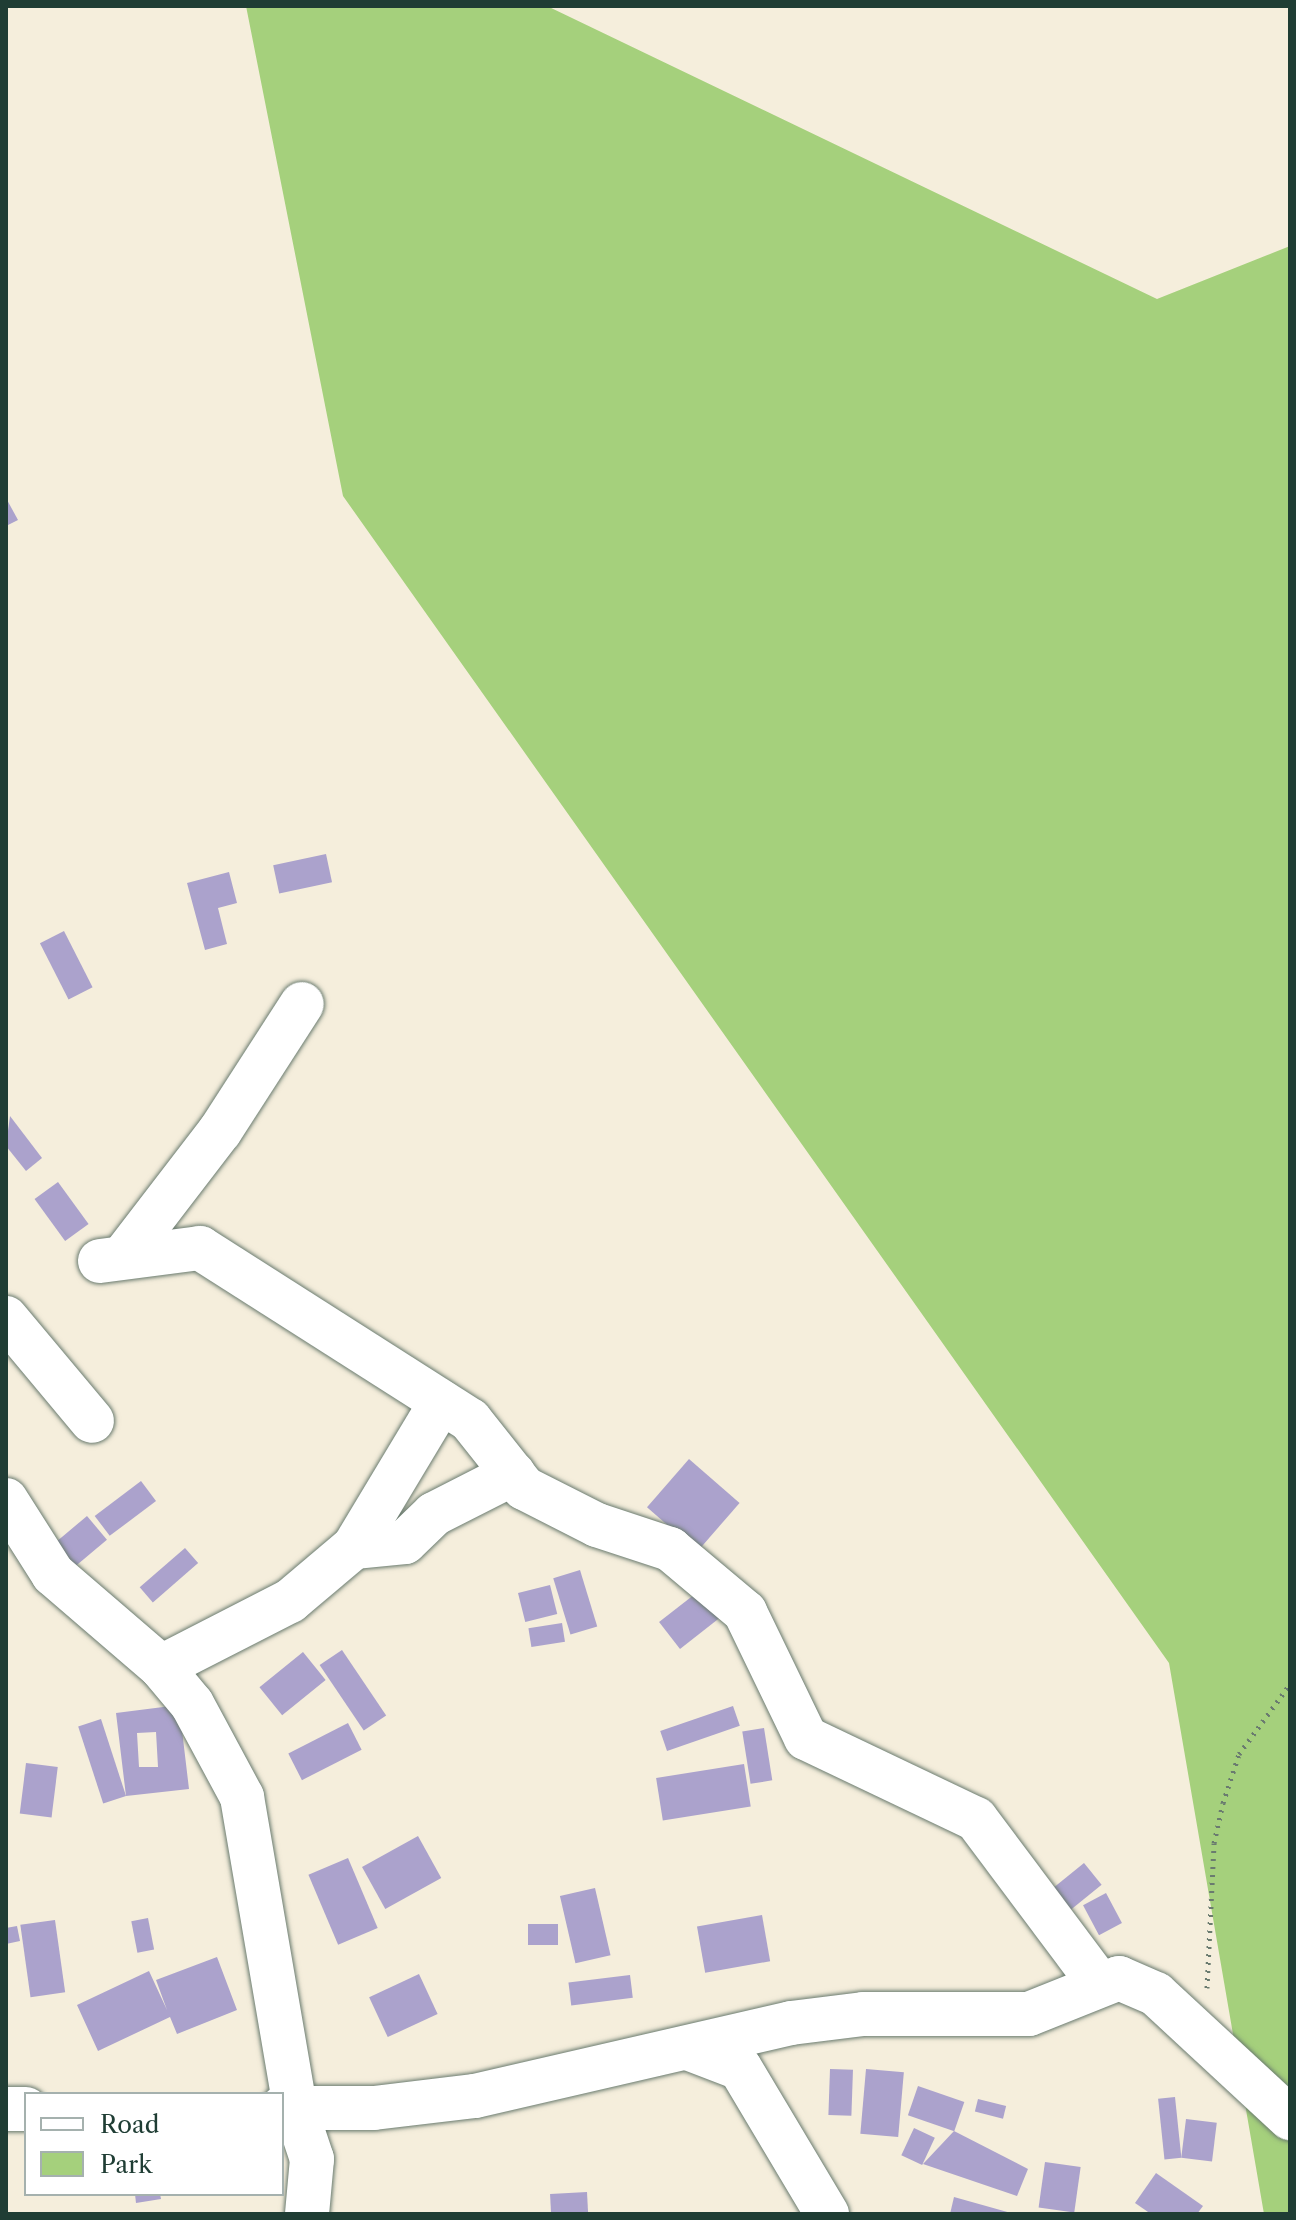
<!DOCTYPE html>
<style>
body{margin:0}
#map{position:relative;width:1296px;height:2220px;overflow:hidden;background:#f5eedc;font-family:"Libre Caslon Text",serif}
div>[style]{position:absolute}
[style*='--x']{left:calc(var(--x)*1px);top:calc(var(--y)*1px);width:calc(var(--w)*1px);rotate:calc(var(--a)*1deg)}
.green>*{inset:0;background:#a5d07c}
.building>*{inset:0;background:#aba2cc;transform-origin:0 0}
.path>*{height:5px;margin-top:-2.5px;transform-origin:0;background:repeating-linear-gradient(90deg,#6a7b6f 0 2px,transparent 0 8px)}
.roads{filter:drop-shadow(0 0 2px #6a7b6f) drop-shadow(0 0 2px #6a7b6f)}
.minor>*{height:44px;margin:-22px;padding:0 22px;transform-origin:22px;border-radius:22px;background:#fff}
span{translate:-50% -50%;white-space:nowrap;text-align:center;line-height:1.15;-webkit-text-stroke:7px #fff;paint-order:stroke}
.frame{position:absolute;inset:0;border:8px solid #1f3d34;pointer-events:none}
.legend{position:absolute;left:24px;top:2092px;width:260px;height:104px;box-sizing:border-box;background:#fff;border:2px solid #a5b1ae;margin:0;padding:10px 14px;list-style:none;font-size:24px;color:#1f3d34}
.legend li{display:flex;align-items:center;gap:16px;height:40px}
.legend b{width:40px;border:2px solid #a5b1ae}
</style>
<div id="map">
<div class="green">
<div style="clip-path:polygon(246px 6px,547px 6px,1157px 299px,1290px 246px,1290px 2214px,1264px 2214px,1169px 1663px,343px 496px)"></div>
</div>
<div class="building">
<div style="clip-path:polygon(6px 498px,18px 520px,6px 526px)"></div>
<div style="left:326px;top:854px;width:29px;height:54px;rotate:78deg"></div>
<div style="clip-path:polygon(229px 872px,237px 903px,218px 908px,227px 944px,205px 950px,187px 883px)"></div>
<div style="left:64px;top:931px;width:63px;height:27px;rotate:63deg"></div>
<div style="clip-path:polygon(10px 1116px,42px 1158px,26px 1171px,6px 1146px)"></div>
<div style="left:58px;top:1182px;width:52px;height:29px;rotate:54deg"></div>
<div style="left:689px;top:1459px;width:67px;height:64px;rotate:41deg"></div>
<div style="left:141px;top:1481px;width:25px;height:58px;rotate:53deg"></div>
<div style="left:87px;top:1516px;width:31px;height:42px;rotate:50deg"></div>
<div style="left:185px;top:1548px;width:20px;height:60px;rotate:49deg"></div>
<div style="left:580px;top:1570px;width:59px;height:28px;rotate:73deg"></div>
<div style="left:550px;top:1585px;width:30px;height:33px;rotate:76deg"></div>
<div style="left:704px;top:1587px;width:34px;height:57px;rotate:52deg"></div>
<div style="left:562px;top:1623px;width:19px;height:34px;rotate:81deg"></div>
<div style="left:342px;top:1650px;width:79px;height:27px;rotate:56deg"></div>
<div style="left:303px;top:1652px;width:36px;height:56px;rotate:51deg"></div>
<div style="clip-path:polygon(evenodd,179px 1705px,189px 1789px,126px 1796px,116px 1713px,179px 1705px,156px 1732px,158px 1767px,139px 1767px,137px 1733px,156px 1732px)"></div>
<div style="left:733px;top:1706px;width:21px;height:77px;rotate:71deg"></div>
<div style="left:101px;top:1719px;width:81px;height:24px;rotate:72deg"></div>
<div style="left:348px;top:1723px;width:30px;height:67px;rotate:63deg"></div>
<div style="left:764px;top:1728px;width:53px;height:22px;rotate:81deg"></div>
<div style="left:26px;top:1763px;width:32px;height:51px;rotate:7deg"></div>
<div style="left:744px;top:1764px;width:43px;height:89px;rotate:81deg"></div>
<div style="left:418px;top:1836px;width:48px;height:64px;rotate:61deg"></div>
<div style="left:348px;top:1858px;width:76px;height:43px;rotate:67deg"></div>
<div style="left:1084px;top:1863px;width:28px;height:52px;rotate:51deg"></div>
<div style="left:595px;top:1888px;width:69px;height:36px;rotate:77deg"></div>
<div style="left:1106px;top:1893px;width:34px;height:26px;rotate:62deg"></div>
<div style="left:762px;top:1915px;width:47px;height:66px;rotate:80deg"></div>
<div style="left:148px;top:1918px;width:32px;height:17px;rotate:79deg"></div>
<div style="left:55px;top:1920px;width:73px;height:35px;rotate:82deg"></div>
<div style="left:558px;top:1924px;width:21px;height:30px;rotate:90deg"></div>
<div style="clip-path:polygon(17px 1926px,20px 1941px,6px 1944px,6px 1928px)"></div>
<div style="clip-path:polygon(217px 1957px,237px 2010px,177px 2034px,170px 2017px,98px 2051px,77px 2005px,149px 1971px,167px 2010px,156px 1980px)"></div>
<div style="left:419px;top:1974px;width:44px;height:55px;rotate:65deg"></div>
<div style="left:630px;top:1975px;width:23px;height:62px;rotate:83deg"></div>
<div style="left:830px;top:2069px;width:23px;height:46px;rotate:2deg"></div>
<div style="left:866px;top:2069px;width:38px;height:65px;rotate:5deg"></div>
<div style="left:918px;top:2086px;width:49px;height:31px;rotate:19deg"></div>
<div style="left:1175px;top:2097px;width:61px;height:17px;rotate:84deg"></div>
<div style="left:978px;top:2099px;width:29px;height:13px;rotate:14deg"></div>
<div style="left:1186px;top:2119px;width:31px;height:39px;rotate:7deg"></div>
<div style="left:914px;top:2128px;width:23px;height:30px;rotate:25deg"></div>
<div style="clip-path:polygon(954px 2131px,1028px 2169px,1017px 2196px,923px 2164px)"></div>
<div style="left:1045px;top:2162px;width:36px;height:46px;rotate:8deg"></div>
<div style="clip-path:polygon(1156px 2173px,1203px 2206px,1197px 2214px,1151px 2214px,1135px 2203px)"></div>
<div style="left:587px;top:2192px;width:22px;height:37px;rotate:87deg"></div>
<div style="clip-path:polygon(135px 2194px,160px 2194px,161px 2199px,136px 2203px)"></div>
<div style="clip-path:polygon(954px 2197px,1011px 2213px,1011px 2214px,950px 2214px)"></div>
</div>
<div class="path">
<div style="--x:1207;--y:1988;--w:145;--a:-87.2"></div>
<div style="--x:1214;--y:1843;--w:41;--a:-77.3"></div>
<div style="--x:1223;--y:1803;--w:52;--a:-71.9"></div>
<div style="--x:1239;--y:1754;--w:87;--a:-53.9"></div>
</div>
<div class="roads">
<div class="minor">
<div style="--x:127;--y:1252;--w:153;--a:-52.5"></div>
<div style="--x:220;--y:1131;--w:151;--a:-57.2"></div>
<div style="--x:100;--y:1261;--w:101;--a:-7.4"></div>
<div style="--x:200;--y:1248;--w:320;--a:32.5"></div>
<div style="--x:470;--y:1420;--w:87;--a:51.5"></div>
<div style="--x:524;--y:1488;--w:82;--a:26.9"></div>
<div style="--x:597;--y:1525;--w:77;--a:18.2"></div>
<div style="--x:670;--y:1549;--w:98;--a:40"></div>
<div style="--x:745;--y:1612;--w:140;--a:64.2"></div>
<div style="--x:806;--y:1738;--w:188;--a:25.5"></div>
<div style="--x:976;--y:1819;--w:202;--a:53.2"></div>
<div style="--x:6;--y:1318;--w:134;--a:50.1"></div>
<div style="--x:6;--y:1500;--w:88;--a:57.6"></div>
<div style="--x:53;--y:1574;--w:143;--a:40.7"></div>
<div style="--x:161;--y:1667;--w:48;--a:50"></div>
<div style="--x:192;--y:1704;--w:106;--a:61.7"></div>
<div style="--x:242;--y:1797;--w:315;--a:80.3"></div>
<div style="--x:295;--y:2108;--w:54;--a:71.6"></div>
<div style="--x:312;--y:2159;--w:55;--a:95.2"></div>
<div style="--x:354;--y:1547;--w:51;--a:-5.6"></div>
<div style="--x:405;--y:1542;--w:40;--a:-44"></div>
<div style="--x:434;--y:1514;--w:89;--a:-26.9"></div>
<div style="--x:161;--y:1667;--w:145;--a:-27.1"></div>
<div style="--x:290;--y:1601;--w:84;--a:-40.2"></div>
<div style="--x:354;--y:1547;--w:169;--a:-59"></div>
<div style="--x:690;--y:2049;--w:53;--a:20.8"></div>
<div style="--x:740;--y:2068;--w:170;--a:59.2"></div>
<div style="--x:282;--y:2108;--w:92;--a:0"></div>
<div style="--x:374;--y:2108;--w:102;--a:-6.8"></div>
<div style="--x:475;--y:2096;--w:324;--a:-13"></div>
<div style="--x:791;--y:2023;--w:73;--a:-7.1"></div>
<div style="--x:863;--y:2014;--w:166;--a:0"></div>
<div style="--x:1029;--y:2014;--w:97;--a:-21.8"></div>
<div style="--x:1119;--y:1978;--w:40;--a:23.4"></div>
<div style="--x:1156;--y:1994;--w:183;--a:42.8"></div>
<div style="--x:6;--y:2109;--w:20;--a:0"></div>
</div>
</div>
<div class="frame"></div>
<ul class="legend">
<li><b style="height:10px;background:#fff"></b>Road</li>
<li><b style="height:22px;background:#a5d07c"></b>Park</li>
</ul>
</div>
